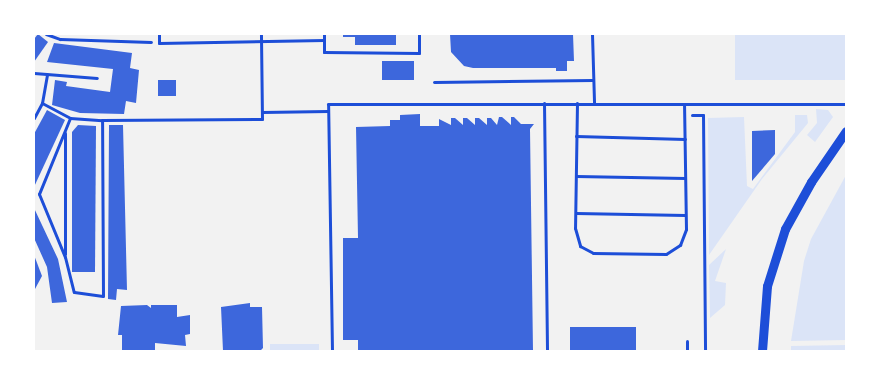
<!DOCTYPE html>
<style>
body{margin:0}
#map{position:relative;width:880px;height:385px;overflow:hidden;background:#f2f2f2;font-family:"Open Sans",sans-serif}
div>[style]{position:absolute}
[style*='--x']{left:calc(var(--x)*1px);top:calc(var(--y)*1px);width:calc(var(--w)*1px);rotate:calc(var(--a)*1deg)}
.green>*{inset:0;background:#dbe4f7;transform-origin:0 0}
.building>*{inset:0;background:#3d67dc;transform-origin:0 0}
.path>*{height:3px;margin:-1.5px;padding:0 1.5px;transform-origin:1.5px;border-radius:1.5px;background:#1d4ed8}
.service>*{height:3px;margin:-1.5px;padding:0 1.5px;transform-origin:1.5px;border-radius:1.5px;background:#1d4ed8}
.tertiary>*{height:9px;margin:-4.5px;padding:0 4.5px;transform-origin:4.5px;border-radius:4.5px;background:#1d4ed8}
span{translate:-50% -50%;white-space:nowrap;text-align:center;line-height:1.15;-webkit-text-stroke:4px #fff;paint-order:stroke}
.frame{position:absolute;inset:0;border:35px solid #fff;pointer-events:none}
</style>
<div id="map">
<div class="green">
<div style="left:735px;top:34px;width:111px;height:46px"></div>
<div style="clip-path:polygon(816px 109px,828px 110px,833px 117px,815px 142px,807px 135px,817px 123px)"></div>
<div style="clip-path:polygon(795px 115px,807px 115px,808px 123px,762px 179px,709px 255px,708px 118px,744px 117px,747px 186px,753px 189px,795px 132px)"></div>
<div style="clip-path:polygon(846px 175px,846px 340px,791px 341px,804px 261px,811px 239px)"></div>
<div style="clip-path:polygon(726px 249px,715px 281px,726px 283px,725px 305px,710px 318px,709px 265px)"></div>
<div style="left:270px;top:344px;width:49px;height:7px"></div>
<div style="clip-path:polygon(846px 345px,846px 351px,791px 351px,791px 346px)"></div>
</div>
<div class="building">
<div style="clip-path:polygon(38px 34px,48px 42px,34px 62px,34px 39px)"></div>
<div style="clip-path:polygon(343px 34px,396px 34px,396px 45px,355px 45px,355px 37px,343px 37px)"></div>
<div style="clip-path:polygon(450px 34px,573px 34px,574px 61px,567px 61px,567px 71px,556px 71px,556px 68px,473px 68px,464px 66px,451px 52px)"></div>
<div style="clip-path:polygon(54px 43px,132px 53px,130px 68px,139px 70px,136px 103px,126px 101px,124px 114px,80px 113px,52px 105px,55px 80px,67px 82px,66px 86px,110px 92px,113px 69px,47px 62px)"></div>
<div style="left:382px;top:61px;width:32px;height:19px"></div>
<div style="left:158px;top:80px;width:18px;height:16px"></div>
<div style="clip-path:polygon(47px 110px,65px 120px,34px 187px,34px 134px)"></div>
<div style="clip-path:polygon(420px 114px,420px 126px,439px 126px,439px 119px,451px 125px,451px 118px,455px 118px,463px 125px,463px 118px,467px 118px,475px 125px,475px 118px,479px 118px,487px 125px,487px 118px,491px 118px,497px 125px,499px 117px,502px 117px,511px 125px,511px 117px,514px 117px,521px 124px,534px 124px,530px 129px,533px 351px,358px 351px,358px 340px,343px 340px,343px 238px,358px 238px,356px 127px,390px 126px,390px 120px,400px 120px,400px 115px)"></div>
<div style="clip-path:polygon(78px 125px,96px 126px,95px 272px,72px 272px,72px 132px)"></div>
<div style="clip-path:polygon(109px 125px,123px 125px,127px 290px,117px 289px,116px 300px,108px 299px)"></div>
<div style="clip-path:polygon(775px 130px,775px 154px,752px 181px,752px 131px)"></div>
<div style="clip-path:polygon(34px 208px,58px 259px,67px 302px,52px 303px,47px 267px,34px 238px)"></div>
<div style="clip-path:polygon(34px 255px,42px 276px,35px 289px,34px 289px)"></div>
<div style="clip-path:polygon(250px 303px,250px 307px,262px 307px,263px 348px,260px 351px,223px 351px,221px 307px)"></div>
<div style="clip-path:polygon(147px 305px,151px 308px,151px 305px,177px 305px,177px 317px,190px 315px,190px 334px,185px 335px,186px 346px,155px 343px,155px 351px,122px 351px,122px 335px,118px 335px,121px 306px)"></div>
<div style="left:636px;top:327px;width:24px;height:66px;rotate:90deg"></div>
</div>
<div class="path">
<div style="--x:46;--y:34;--w:15;--a:20"></div>
<div style="--x:60;--y:39;--w:91;--a:1.9"></div>
<div style="--x:692;--y:115;--w:11;--a:0"></div>
<div style="--x:703;--y:115;--w:236;--a:89.5"></div>
</div>
<div class="service">
<div style="--x:159;--y:34;--w:9;--a:90"></div>
<div style="--x:159;--y:43;--w:165;--a:-1"></div>
<div style="--x:324;--y:34;--w:18;--a:90"></div>
<div style="--x:324;--y:52;--w:95;--a:0.6"></div>
<div style="--x:419;--y:53;--w:19;--a:-90"></div>
<div style="--x:592;--y:34;--w:69;--a:88.3"></div>
<div style="--x:34;--y:73;--w:63;--a:4.5"></div>
<div style="--x:434;--y:82;--w:159;--a:-0.7"></div>
<div style="--x:42;--y:103;--w:32;--a:28"></div>
<div style="--x:70;--y:118;--w:32;--a:4"></div>
<div style="--x:102;--y:120;--w:160;--a:-0.4"></div>
<div style="--x:262;--y:119;--w:85;--a:-90.7"></div>
<div style="--x:544;--y:103;--w:248;--a:89.3"></div>
<div style="--x:577;--y:103;--w:125;--a:90.9"></div>
<div style="--x:575;--y:228;--w:19;--a:74"></div>
<div style="--x:580;--y:246;--w:15;--a:28"></div>
<div style="--x:593;--y:253;--w:73;--a:0.8"></div>
<div style="--x:666;--y:254;--w:17;--a:-33"></div>
<div style="--x:680;--y:245;--w:17;--a:-69"></div>
<div style="--x:686;--y:229;--w:125;--a:-90.9"></div>
<div style="--x:262;--y:112;--w:66;--a:-0.9"></div>
<div style="--x:34;--y:118;--w:17;--a:-62"></div>
<div style="--x:42;--y:103;--w:29;--a:-80"></div>
<div style="--x:70;--y:118;--w:82;--a:112.2"></div>
<div style="--x:39;--y:194;--w:68;--a:67.6"></div>
<div style="--x:65;--y:257;--w:36;--a:76"></div>
<div style="--x:74;--y:292;--w:29;--a:8"></div>
<div style="--x:103;--y:296;--w:176;--a:-90.3"></div>
<div style="--x:65;--y:133;--w:121;--a:90"></div>
<div style="--x:576;--y:136;--w:109;--a:1.6"></div>
<div style="--x:576;--y:176;--w:109;--a:1.1"></div>
<div style="--x:576;--y:213;--w:109;--a:1.1"></div>
<div style="--x:687;--y:341;--w:10;--a:90"></div>
<div style="--x:332;--y:351;--w:247;--a:-90.9"></div>
<div style="--x:328;--y:104;--w:518;--a:0"></div>
</div>
<div class="tertiary">
<div style="--x:762;--y:351;--w:65;--a:-85.6"></div>
<div style="--x:767;--y:286;--w:60;--a:-72.5"></div>
<div style="--x:785;--y:229;--w:54;--a:-61"></div>
<div style="--x:811;--y:182;--w:62;--a:-55.5"></div>
</div>
<div class="frame"></div>
</div>
